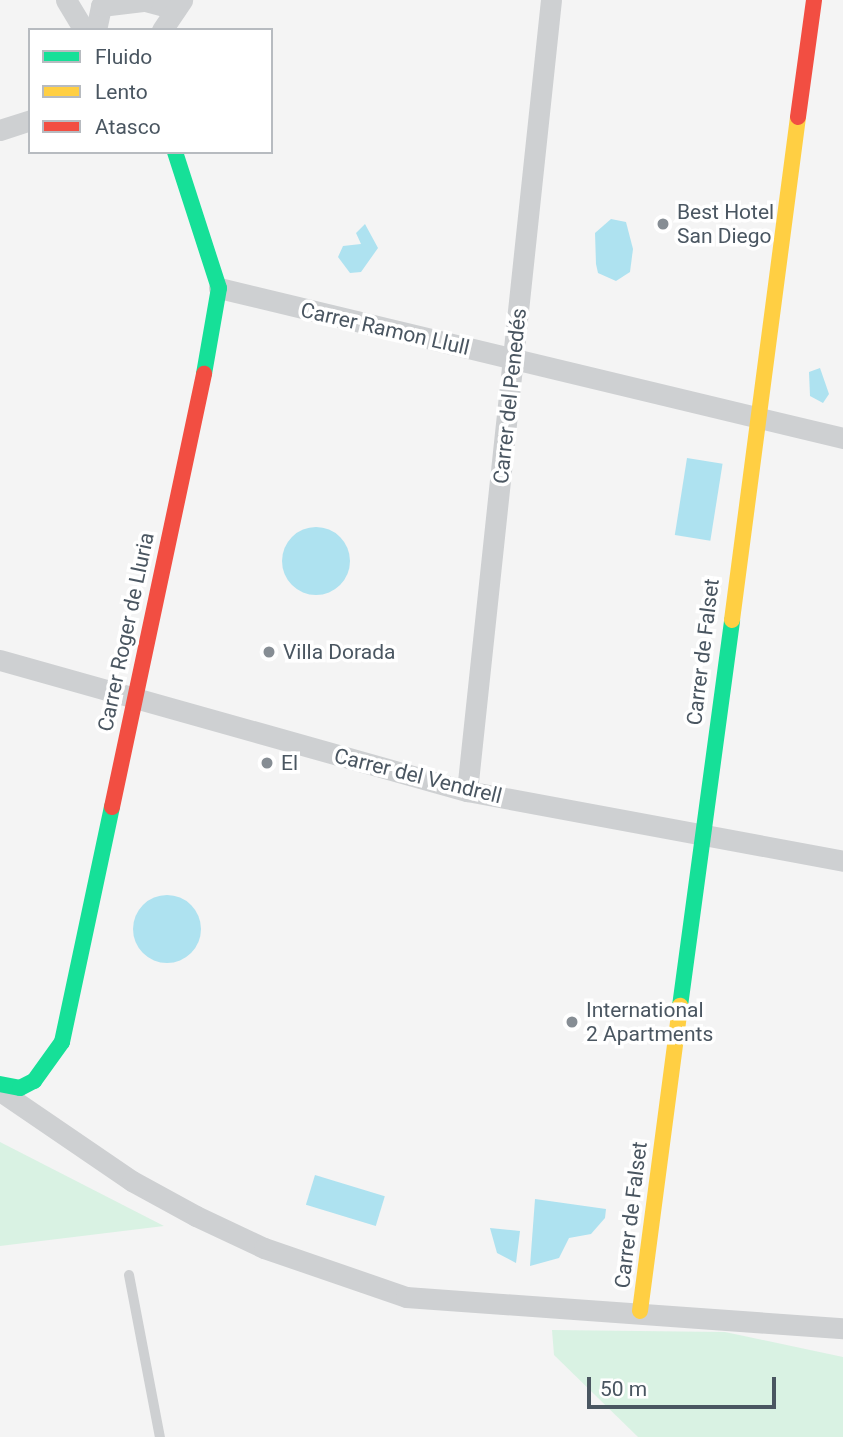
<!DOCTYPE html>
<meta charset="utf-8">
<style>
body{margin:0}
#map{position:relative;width:843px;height:1437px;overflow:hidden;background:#f4f4f4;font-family:Roboto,sans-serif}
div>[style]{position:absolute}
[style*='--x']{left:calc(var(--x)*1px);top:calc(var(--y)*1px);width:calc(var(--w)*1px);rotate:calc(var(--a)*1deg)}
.green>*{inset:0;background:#d9f2e3}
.water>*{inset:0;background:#aee2f0;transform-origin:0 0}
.round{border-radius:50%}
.lane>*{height:10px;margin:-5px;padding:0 5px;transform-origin:5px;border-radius:5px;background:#ced0d2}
.street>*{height:21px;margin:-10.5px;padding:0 10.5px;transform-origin:10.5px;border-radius:10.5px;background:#ced0d2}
.fast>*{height:16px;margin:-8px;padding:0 8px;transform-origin:8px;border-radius:8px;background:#16e098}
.slow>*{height:16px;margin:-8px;padding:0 8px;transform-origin:8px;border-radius:8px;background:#ffcf43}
.jam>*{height:16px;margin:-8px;padding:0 8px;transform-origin:8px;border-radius:8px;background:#f24e42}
.dots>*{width:19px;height:19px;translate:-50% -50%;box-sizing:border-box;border:4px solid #fff;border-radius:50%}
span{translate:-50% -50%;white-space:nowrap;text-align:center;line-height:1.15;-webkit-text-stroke:7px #fff;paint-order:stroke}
.poi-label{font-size:21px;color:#4a5661}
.left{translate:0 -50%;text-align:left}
.street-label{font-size:21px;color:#4a5661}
.legend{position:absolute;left:28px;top:28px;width:245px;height:126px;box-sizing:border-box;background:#fff;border:2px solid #b7bbc0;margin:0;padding:9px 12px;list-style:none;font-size:21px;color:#4a5661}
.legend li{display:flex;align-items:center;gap:14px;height:35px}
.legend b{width:35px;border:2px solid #b7bbc0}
.scale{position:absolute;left:587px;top:1377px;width:189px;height:32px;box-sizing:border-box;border:4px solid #4a5661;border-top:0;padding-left:9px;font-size:21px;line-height:24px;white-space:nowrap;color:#4a5661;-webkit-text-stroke:5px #fff;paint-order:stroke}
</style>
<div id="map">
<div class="green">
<div style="clip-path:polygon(0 1142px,164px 1226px,0 1246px)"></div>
<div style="clip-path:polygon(552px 1330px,725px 1332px,843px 1357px,843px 1437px,638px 1437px,554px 1355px)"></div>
</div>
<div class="water">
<div style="clip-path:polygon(611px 219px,626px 222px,633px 249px,630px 272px,616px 281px,598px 273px,596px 264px,595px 233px)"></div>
<div style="clip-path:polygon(365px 224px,378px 248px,361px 272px,350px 273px,338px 257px,343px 246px,361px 244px,356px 233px)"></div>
<div style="clip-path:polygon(820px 368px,829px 394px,823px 403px,810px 396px,809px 372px)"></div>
<div style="left:687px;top:458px;width:36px;height:78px;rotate:9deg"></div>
<div class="round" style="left:282px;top:527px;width:68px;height:68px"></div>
<div class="round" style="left:133px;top:895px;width:68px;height:68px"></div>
<div style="left:315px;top:1175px;width:73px;height:31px;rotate:17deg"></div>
<div style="clip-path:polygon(535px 1199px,606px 1209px,605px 1218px,591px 1234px,569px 1238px,559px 1258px,530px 1266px)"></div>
<div style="clip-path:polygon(490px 1228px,520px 1231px,516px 1263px,497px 1253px)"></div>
</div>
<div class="lane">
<div style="--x:129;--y:1275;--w:165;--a:79.2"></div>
</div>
<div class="street">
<div style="--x:66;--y:0;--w:35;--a:59"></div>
<div style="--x:142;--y:0;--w:35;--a:15"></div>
<div style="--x:96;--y:30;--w:25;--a:-78"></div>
<div style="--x:101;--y:6;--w:42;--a:-6.8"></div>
<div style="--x:162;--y:30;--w:36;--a:-56"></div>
<div style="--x:0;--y:130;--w:32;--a:-18"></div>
<div style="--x:219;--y:288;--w:642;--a:13.52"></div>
<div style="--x:0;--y:660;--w:485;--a:15.7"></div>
<div style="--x:467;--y:791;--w:382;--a:10.5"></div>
<div style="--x:467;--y:791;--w:795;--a:-83.94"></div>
<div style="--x:0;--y:1091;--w:160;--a:34.3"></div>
<div style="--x:132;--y:1181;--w:73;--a:28.7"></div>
<div style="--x:196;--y:1216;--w:75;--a:25.2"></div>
<div style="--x:264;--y:1248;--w:150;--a:19"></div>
<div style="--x:406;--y:1297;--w:438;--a:4.1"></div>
</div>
<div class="fast">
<div style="--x:175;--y:152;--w:143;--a:72.1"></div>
<div style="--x:219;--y:288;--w:87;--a:99.9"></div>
<div style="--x:680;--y:1006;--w:389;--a:-82.3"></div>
<div style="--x:0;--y:1084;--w:20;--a:11"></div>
<div style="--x:20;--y:1088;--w:16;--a:-27"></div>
<div style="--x:34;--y:1081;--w:48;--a:-54.3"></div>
<div style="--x:62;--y:1042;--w:240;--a:-78"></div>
</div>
<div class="slow">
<div style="--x:732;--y:620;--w:507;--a:-82.52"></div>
<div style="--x:640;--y:1311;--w:308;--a:-82.5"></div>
</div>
<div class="jam">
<div style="--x:798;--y:117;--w:118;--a:-82.2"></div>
<div style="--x:112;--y:807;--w:443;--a:-78"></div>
</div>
<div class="dots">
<div style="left:663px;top:224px;background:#868d94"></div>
<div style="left:269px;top:652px;background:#868d94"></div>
<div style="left:267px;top:763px;background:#868d94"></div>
<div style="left:572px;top:1022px;background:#868d94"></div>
</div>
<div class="poi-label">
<span class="left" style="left:677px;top:224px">Best Hotel<br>San Diego</span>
<span class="left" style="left:283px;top:652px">Villa Dorada</span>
<span class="left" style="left:281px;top:763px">El</span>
<span class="left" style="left:586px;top:1022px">International<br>2 Apartments</span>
</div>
<div class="street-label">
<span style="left:385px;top:329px;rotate:13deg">Carrer Ramon Llull</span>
<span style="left:510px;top:396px;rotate:-84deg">Carrer del Penedés</span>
<span style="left:126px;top:632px;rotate:-78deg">Carrer Roger de Lluria</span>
<span style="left:703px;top:652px;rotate:-83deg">Carrer de Falset</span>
<span style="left:418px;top:776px;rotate:14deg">Carrer del Vendrell</span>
<span style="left:631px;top:1215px;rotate:-83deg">Carrer de Falset</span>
</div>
<ul class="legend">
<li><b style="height:9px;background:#16e098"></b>Fluido</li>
<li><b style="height:9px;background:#ffcf43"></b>Lento</li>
<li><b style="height:9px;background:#f24e42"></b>Atasco</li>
</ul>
<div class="scale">50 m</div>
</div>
